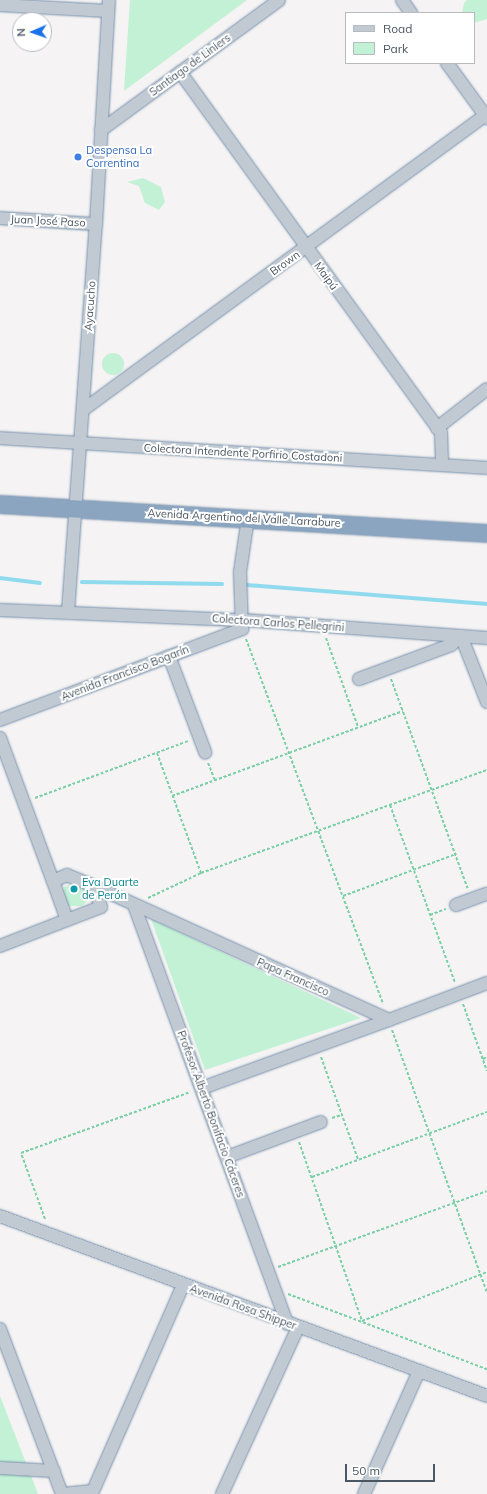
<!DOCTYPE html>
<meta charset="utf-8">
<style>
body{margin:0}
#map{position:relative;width:487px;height:1494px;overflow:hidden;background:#f5f3f3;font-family:Mulish,sans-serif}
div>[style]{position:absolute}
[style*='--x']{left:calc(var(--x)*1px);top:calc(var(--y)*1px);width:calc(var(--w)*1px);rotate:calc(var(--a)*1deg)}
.green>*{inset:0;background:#c3f1d5}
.round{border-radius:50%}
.stream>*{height:3.5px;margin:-1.75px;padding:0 1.75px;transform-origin:1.75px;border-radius:1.75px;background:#90daee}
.path>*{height:2px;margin-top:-1px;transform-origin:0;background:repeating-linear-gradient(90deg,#7ad0a6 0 3px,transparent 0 5px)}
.roads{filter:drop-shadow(0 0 1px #7690ad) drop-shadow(0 0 1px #7690ad)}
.minor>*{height:12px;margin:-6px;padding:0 6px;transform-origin:6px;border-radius:6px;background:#c1cad2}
.highway>*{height:17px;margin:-8.5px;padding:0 8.5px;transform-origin:8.5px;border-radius:8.5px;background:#8ba5c1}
.dots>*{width:11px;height:11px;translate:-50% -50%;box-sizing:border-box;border:2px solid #fff;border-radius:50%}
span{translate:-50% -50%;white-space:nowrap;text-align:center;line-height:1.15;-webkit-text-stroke:4px #fff;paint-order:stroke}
.street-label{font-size:11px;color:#4a5661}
.shop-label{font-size:11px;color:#366cbe}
.left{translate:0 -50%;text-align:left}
.culture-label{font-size:11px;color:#0d838f}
.legend{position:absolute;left:345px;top:12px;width:130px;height:52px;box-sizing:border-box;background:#fff;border:1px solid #b7bbc0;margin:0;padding:5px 7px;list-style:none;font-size:12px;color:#4a5661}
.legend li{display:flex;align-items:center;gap:8px;height:20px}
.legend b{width:20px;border:1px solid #b7bbc0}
.north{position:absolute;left:12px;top:12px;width:40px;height:40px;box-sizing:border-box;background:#fff;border:1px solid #b7bbc0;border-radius:50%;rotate:268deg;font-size:11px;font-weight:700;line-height:16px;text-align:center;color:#4a5661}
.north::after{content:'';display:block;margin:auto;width:14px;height:18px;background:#1a73e8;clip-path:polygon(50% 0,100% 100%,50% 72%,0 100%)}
.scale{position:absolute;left:345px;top:1464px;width:90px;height:18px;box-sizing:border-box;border:2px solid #4a5661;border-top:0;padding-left:5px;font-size:12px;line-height:14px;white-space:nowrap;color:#4a5661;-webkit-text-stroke:3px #fff;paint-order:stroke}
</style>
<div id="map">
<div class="green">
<div style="clip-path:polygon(130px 0,247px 0,124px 91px)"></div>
<div style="clip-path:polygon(467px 0,487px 0,487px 19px,474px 23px,474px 13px,462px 13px,464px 3px)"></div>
<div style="clip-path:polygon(143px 178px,161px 187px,165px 202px,159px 210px,145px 203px,139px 186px,127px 182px)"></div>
<div class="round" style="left:102px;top:353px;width:22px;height:22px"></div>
<div style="clip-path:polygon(73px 883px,89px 890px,90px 898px,82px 906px,69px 906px,63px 895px,64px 887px)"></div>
<div style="clip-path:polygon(151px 919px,361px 1018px,205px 1070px)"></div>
<div style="clip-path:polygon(0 1396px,38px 1494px,0 1494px)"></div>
</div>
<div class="stream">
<div style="--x:0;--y:578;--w:40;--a:7.1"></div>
<div style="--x:82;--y:582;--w:140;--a:0.8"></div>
<div style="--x:247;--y:585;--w:241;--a:4.5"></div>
</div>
<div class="path">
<div style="--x:326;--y:638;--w:95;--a:70.2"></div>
<div style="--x:246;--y:639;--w:390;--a:69.4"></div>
<div style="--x:391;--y:679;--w:224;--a:69.9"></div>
<div style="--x:157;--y:753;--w:128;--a:69.9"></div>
<div style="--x:208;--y:763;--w:18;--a:68"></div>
<div style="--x:172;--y:796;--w:246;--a:-20.2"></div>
<div style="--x:35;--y:798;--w:163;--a:-20.4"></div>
<div style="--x:390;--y:805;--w:189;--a:69.9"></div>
<div style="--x:343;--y:896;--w:121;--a:-20.4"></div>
<div style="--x:148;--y:898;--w:59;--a:-25.3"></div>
<div style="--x:201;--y:873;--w:304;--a:-19.8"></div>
<div style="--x:430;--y:915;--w:17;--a:-21"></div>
<div style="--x:463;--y:1004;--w:71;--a:70.3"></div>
<div style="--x:392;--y:1030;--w:279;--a:70.1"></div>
<div style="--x:321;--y:1057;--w:109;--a:70.1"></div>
<div style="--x:483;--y:1059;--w:4;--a:-27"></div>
<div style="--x:332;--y:1118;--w:10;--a:-17"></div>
<div style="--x:299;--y:1142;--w:190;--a:70.6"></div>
<div style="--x:362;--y:1321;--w:134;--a:-21.4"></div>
<div style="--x:312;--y:1177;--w:187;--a:-20.4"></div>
<div style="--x:45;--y:1219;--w:70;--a:-110"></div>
<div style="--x:21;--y:1153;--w:180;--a:-19.8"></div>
<div style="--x:278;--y:1267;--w:222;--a:-20"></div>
<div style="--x:288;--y:1294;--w:213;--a:20.7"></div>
</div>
<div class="roads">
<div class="minor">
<div style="--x:402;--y:0;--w:16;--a:55"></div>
<div style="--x:0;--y:5;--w:108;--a:3.2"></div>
<div style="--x:447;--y:63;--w:68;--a:54"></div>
<div style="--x:180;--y:72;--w:445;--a:54.1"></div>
<div style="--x:441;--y:433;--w:32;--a:88"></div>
<div style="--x:101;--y:130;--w:220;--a:-36.1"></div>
<div style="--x:0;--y:218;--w:96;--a:3.6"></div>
<div style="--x:83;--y:410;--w:501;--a:-36.23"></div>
<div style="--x:437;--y:428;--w:63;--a:-38"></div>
<div style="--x:0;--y:438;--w:488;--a:3.5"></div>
<div style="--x:0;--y:610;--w:243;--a:2.4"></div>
<div style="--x:243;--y:620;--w:245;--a:4.2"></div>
<div style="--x:68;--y:612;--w:389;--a:-85.9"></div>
<div style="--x:96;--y:224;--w:224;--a:-86.7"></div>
<div style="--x:169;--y:656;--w:103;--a:69.4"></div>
<div style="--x:359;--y:679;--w:98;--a:-20.3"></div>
<div style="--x:451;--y:645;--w:13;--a:-42"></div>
<div style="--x:461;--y:636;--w:71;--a:68.5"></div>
<div style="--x:0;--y:720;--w:259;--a:-20.6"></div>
<div style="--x:242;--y:629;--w:57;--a:-92"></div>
<div style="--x:240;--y:572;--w:55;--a:-81.6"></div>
<div style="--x:0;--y:738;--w:153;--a:69.7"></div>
<div style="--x:94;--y:886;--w:324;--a:24.4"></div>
<div style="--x:389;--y:1020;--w:105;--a:-20.7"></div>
<div style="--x:134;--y:905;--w:446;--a:69.9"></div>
<div style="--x:456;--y:905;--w:33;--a:-20"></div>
<div style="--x:0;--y:946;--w:72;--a:-21.2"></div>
<div style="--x:67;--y:920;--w:36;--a:-21"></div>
<div style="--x:101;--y:907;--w:22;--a:-108"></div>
<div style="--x:94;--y:886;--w:29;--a:-158"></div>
<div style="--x:67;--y:875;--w:15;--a:157"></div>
<div style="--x:53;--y:881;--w:41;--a:70.3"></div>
<div style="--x:202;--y:1088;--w:199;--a:-20"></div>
<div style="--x:227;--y:1157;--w:100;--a:-20.4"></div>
<div style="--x:0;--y:1216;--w:519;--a:20.28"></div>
<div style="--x:0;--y:1329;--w:176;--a:69.4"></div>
<div style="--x:0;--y:1468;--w:54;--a:3.2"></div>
<div style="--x:63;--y:1494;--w:30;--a:-6"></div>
<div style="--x:93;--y:1491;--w:225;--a:-66.4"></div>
<div style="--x:222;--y:1494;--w:183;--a:-65.5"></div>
<div style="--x:364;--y:1494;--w:135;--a:-65.9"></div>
</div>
<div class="highway">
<div style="--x:0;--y:504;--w:488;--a:3.4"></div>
</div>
</div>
<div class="dots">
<div style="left:78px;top:157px;background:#3f7fe0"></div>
<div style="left:74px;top:889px;background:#0f9aa8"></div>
</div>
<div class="street-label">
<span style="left:190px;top:65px;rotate:-36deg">Santiago de Liniers</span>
<span style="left:48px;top:221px;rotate:3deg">Juan José Paso</span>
<span style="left:285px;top:263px;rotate:-36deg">Brown</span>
<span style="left:326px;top:276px;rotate:54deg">Maipú</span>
<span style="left:90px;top:306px;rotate:-86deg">Ayacucho</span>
<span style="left:243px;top:453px;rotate:3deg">Colectora Intendente Porfirio Costadoni</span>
<span style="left:244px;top:518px;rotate:3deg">Avenida Argentino del Valle Larrabure</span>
<span style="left:278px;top:623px;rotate:4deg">Colectora Carlos Pellegrini</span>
<span style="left:125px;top:673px;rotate:-21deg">Avenida Francisco Bogarín</span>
<span style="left:293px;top:977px;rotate:24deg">Papa Francisco</span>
<span style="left:211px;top:1114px;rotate:70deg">Profesor Alberto Bonifacio Cáceres</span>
<span style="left:243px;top:1307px;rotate:20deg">Avenida Rosa Shipper</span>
</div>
<div class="shop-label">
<span class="left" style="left:86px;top:157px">Despensa La<br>Correntina</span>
</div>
<div class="culture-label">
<span class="left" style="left:82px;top:889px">Eva Duarte<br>de Perón</span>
</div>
<ul class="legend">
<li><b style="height:5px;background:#c1cad2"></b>Road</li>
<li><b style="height:11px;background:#c3f1d5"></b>Park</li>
</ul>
<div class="north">N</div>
<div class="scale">50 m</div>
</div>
